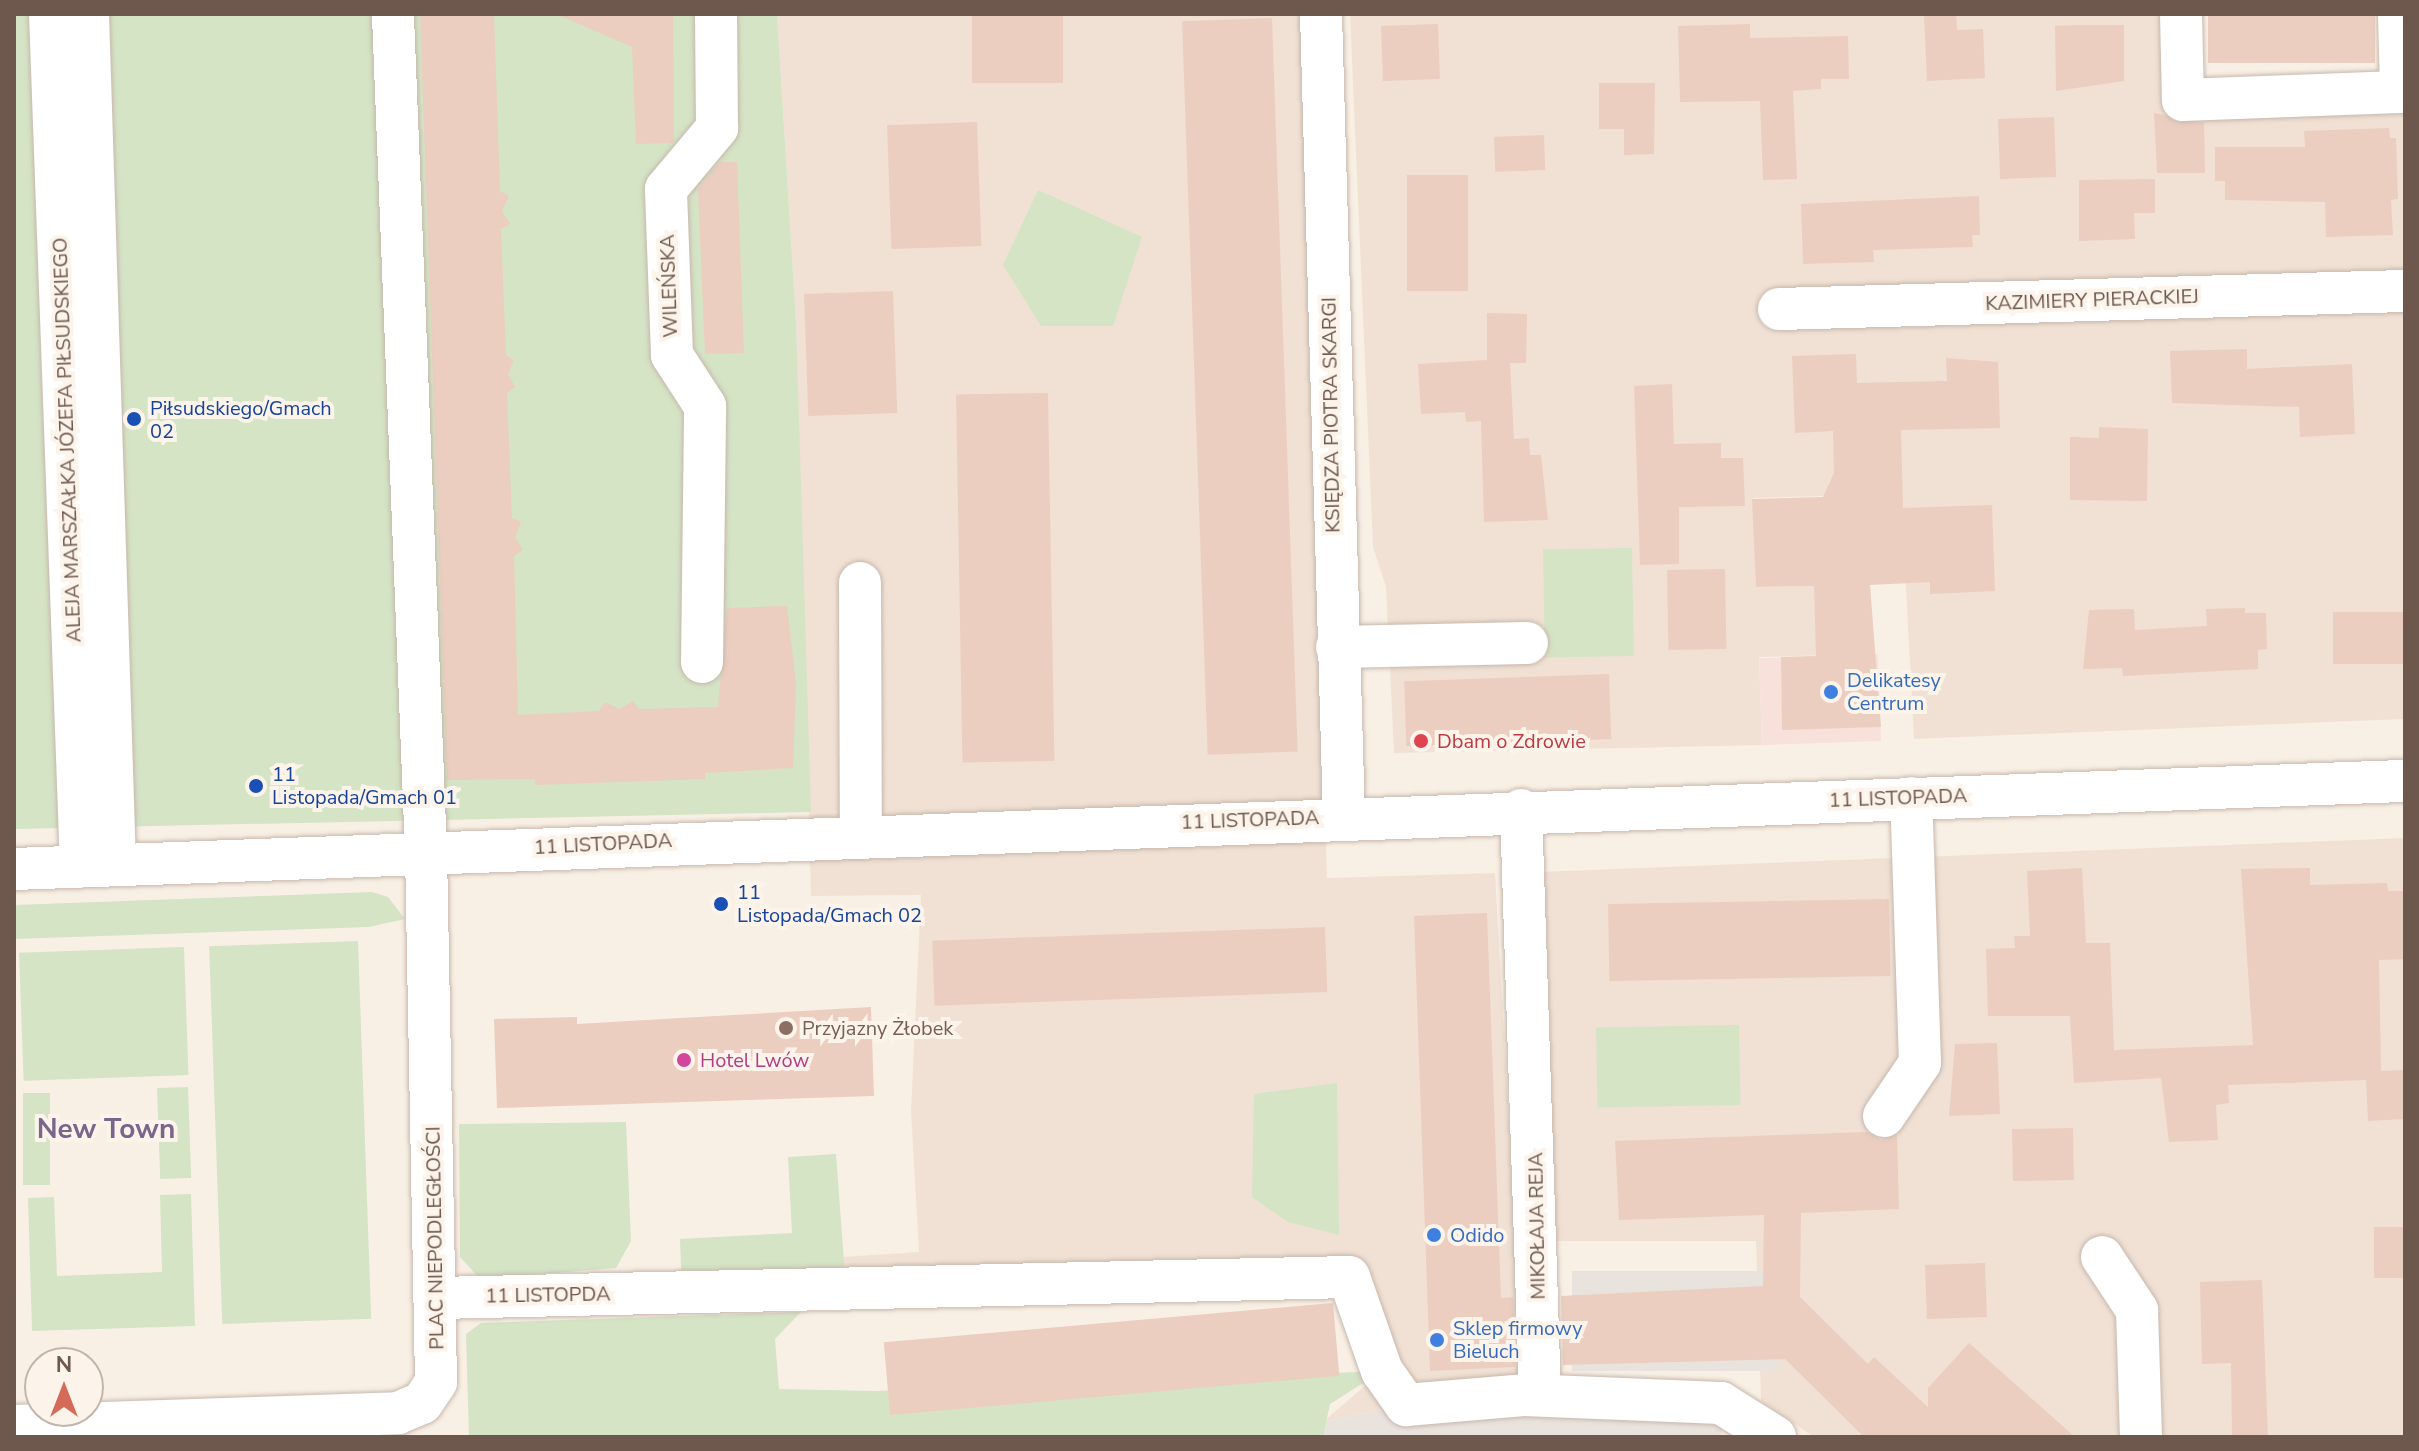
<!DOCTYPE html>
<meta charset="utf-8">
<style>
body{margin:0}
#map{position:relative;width:2419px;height:1451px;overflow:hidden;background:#f9f0e5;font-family:"Nunito Sans",sans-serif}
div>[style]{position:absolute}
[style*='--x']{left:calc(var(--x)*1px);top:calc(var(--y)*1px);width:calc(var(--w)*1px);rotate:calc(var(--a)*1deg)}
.residential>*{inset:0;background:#f0e1d4}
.commercial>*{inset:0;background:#f8e1da;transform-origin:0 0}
.industrial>*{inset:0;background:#e9e3de;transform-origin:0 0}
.green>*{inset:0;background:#d4e4c5;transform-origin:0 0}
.building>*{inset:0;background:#ebcec0;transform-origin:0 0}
.roads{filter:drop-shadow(0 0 2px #c8b7ac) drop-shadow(0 0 2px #c8b7ac)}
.minor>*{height:42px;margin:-21px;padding:0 21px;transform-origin:21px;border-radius:21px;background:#fff}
.dots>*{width:22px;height:22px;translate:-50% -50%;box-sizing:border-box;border:4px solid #fcf4ea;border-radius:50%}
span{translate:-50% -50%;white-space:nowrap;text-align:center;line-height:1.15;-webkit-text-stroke:8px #fcf4ea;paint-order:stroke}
.street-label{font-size:20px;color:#6e574d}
.transit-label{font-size:20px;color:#164399}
.left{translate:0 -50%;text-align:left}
.shop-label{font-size:20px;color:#366cbe}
.health-label{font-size:20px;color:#be3a42}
.education-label{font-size:20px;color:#785e54}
.hotel-label{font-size:20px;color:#b23c85}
.district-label{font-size:28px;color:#7b668b;font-weight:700}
.frame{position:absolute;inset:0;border:16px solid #6e574d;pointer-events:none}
.north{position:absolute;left:24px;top:1347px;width:80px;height:80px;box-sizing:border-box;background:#fcf4ea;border:2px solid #c3b5ab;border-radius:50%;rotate:0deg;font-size:22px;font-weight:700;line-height:32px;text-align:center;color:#6e574d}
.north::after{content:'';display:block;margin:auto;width:28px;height:36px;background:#d46b59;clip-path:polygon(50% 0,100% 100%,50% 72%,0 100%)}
</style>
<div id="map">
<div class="residential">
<div style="clip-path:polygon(777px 14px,1302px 14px,1327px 878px,1495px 873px,1524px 1395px,1406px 1405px,1323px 1422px,1382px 1371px,1348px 1277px,846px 1288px,841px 1257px,919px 1252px,911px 1111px,921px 895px,811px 896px,796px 321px)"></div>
<div style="clip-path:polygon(1350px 14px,2164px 14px,2167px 113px,2405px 107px,2405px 719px,1914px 739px,1901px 494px,1753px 498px,1756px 587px,1870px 585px,1873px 654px,1759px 657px,1762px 745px,1394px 753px,1386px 587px,1373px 547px)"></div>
<div style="clip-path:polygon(2405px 838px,2405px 1437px,1814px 1437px,1761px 1401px,1756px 1241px,1550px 1241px,1539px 872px)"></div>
</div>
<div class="commercial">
<div style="left:1878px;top:654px;width:87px;height:119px;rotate:88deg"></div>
</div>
<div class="industrial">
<div style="left:1777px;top:1271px;width:100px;height:205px;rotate:90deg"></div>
<div style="clip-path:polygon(1406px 1405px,1723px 1419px,1721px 1437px,1323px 1437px,1323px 1422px)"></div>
</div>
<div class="green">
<div style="clip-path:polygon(14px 14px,777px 14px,796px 321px,811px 812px,14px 829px)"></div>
<div style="clip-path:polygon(1038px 190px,1142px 237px,1113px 326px,1041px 326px,1003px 265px)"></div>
<div style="left:1632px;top:548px;width:108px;height:89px;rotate:89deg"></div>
<div style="clip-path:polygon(372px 892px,388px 897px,405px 919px,369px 927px,14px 939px,14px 905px)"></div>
<div style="left:358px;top:941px;width:378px;height:149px;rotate:88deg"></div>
<div style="left:184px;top:947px;width:128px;height:165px;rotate:88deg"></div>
<div style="left:1739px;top:1025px;width:80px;height:143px;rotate:89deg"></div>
<div style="clip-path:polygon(1337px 1083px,1339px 1235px,1288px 1222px,1252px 1197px,1254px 1094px)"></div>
<div style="left:188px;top:1087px;width:91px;height:31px;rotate:88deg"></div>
<div style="left:23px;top:1093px;width:27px;height:92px"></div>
<div style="clip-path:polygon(626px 1122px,631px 1241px,616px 1268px,480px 1279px,460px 1257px,459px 1124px)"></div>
<div style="clip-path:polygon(836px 1154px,846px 1288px,682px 1292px,680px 1239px,792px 1233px,788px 1157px)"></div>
<div style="clip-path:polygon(191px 1194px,195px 1326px,32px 1331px,28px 1198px,54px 1197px,57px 1276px,162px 1272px,160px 1195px)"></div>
<div style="clip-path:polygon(801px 1312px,775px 1339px,779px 1389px,875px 1391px,1382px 1371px,1330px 1404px,1323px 1437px,469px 1437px,466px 1334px,481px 1323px)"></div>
</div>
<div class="building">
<div style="clip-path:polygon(420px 14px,494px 14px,500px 191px,509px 196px,502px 211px,510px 224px,501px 229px,506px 355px,514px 360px,508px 374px,515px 387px,507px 393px,512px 518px,521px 522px,515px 538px,523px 550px,514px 556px,518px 715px,599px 711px,605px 702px,619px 709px,633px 701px,639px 709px,718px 707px,727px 608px,787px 606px,796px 683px,793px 768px,705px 773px,705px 779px,535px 785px,535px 779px,447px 780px)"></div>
<div style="clip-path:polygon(556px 14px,673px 14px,674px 143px,636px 144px,632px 47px)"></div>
<div style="left:972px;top:14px;width:91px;height:69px"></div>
<div style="clip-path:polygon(1924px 14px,1956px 14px,1957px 30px,1983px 29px,1985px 78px,1927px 81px)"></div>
<div style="left:2208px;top:14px;width:167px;height:49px"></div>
<div style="left:1272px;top:18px;width:734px;height:90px;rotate:88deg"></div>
<div style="left:1438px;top:24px;width:55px;height:57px;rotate:88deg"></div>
<div style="clip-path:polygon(1750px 24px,1750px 38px,1848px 36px,1849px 79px,1821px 79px,1821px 89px,1793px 91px,1797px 179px,1763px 180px,1760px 101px,1680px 102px,1678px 26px)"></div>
<div style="clip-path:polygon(2077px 25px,2124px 25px,2124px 81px,2056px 91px,2055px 26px)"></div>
<div style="clip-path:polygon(1599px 83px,1655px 83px,1654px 154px,1624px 155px,1624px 129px,1599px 129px)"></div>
<div style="clip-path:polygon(2154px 113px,2204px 123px,2205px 173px,2157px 173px)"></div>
<div style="left:2054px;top:117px;width:60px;height:56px;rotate:88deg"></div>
<div style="left:977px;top:122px;width:124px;height:90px;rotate:88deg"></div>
<div style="clip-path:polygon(2389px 128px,2390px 138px,2396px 138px,2398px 199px,2391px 200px,2393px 235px,2326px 237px,2325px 202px,2225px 200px,2225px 181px,2215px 181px,2215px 147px,2305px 147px,2304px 131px)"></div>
<div style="left:1544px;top:135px;width:35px;height:50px;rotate:88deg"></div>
<div style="clip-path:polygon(720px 162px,737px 162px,744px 353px,705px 354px,698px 188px)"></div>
<div style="left:1468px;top:175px;width:116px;height:61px;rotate:90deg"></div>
<div style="clip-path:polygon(2155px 179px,2155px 213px,2134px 213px,2135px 239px,2079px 241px,2079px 180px)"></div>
<div style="clip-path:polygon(1979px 196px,1980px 235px,1972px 235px,1973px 247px,1873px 250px,1874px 262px,1803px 264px,1801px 204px)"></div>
<div style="left:893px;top:291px;width:122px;height:89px;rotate:88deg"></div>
<div style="clip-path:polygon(1487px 313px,1527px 314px,1526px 363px,1510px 363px,1514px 439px,1529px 438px,1530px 455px,1541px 455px,1548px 520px,1484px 522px,1481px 421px,1466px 422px,1465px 412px,1421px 414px,1418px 364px,1487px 360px)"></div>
<div style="clip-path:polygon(2247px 349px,2247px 369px,2352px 364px,2355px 434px,2300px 437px,2299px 407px,2172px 403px,2170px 351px)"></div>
<div style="clip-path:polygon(1856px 354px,1857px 383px,1947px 381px,1946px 358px,1998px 362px,2000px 428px,1901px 430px,1903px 508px,1992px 505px,1995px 591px,1930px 594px,1930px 582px,1870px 585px,1881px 727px,1782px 730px,1781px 657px,1816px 656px,1814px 586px,1756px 587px,1752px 499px,1823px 497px,1834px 473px,1833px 431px,1795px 433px,1792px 356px)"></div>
<div style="clip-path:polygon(1672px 384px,1674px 444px,1721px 443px,1721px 458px,1743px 458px,1745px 506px,1679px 507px,1679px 564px,1640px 565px,1634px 386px)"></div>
<div style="left:1048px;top:393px;width:368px;height:92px;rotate:89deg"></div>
<div style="clip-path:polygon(2099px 427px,2148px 429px,2147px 501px,2070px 500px,2070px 437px,2099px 438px)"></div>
<div style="left:1725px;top:569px;width:80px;height:58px;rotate:89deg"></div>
<div style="clip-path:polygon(2245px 608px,2245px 613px,2266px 613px,2267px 649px,2258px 650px,2258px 669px,2123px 676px,2122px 668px,2083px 669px,2089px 610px,2134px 609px,2135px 630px,2207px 626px,2206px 609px)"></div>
<div style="left:2405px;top:612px;width:52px;height:72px;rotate:90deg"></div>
<div style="left:1609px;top:674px;width:65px;height:205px;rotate:88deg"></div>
<div style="clip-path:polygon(2082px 868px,2086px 943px,2110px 943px,2114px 1050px,2253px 1045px,2241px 869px,2310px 868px,2310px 885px,2387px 883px,2388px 891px,2405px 891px,2405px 959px,2379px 960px,2381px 1071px,2405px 1070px,2405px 1119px,2368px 1121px,2366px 1080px,2228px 1085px,2229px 1103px,2216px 1105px,2218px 1140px,2169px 1142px,2161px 1078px,2074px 1083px,2070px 1016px,1988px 1016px,1986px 949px,2015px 948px,2014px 936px,2030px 936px,2027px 871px)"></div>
<div style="left:1889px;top:899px;width:77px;height:281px;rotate:89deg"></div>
<div style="clip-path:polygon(1487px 913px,1501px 1298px,1513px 1297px,1515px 1367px,1430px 1371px,1414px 916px)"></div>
<div style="left:1325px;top:927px;width:65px;height:393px;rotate:88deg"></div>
<div style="clip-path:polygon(871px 1007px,874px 1096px,497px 1108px,494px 1019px,577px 1017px,577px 1024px)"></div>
<div style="clip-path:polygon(1997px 1043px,2000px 1114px,1949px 1116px,1955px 1044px)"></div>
<div style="left:2073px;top:1128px;width:52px;height:61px;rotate:89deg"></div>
<div style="clip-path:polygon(1867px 1132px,1881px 1140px,1897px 1135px,1899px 1209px,1801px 1213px,1800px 1297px,1868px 1364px,1874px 1357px,1928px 1407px,1928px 1388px,1969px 1343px,2075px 1437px,1864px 1437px,1785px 1359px,1563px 1365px,1561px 1296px,1763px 1286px,1764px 1215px,1619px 1220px,1615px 1141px)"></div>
<div style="left:2405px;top:1227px;width:51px;height:31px;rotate:90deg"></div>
<div style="left:1985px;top:1263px;width:54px;height:60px;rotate:88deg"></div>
<div style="clip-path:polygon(2262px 1280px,2268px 1437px,2232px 1437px,2231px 1363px,2202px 1364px,2200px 1282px)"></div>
<div style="left:1333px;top:1303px;width:73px;height:451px;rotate:85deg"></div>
</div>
<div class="roads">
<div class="minor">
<div style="--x:50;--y:14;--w:853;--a:87.92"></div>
<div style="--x:88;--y:14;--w:851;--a:88.18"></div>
<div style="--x:1321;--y:14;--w:802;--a:88.36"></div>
<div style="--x:2181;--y:14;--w:86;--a:88.7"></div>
<div style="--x:2183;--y:100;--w:222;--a:-2.1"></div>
<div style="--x:2399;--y:14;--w:78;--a:88.5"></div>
<div style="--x:1779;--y:309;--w:626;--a:-1.65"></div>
<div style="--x:860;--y:583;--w:252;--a:89.8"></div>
<div style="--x:1337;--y:647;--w:190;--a:-1.2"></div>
<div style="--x:702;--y:662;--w:256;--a:-89.3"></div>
<div style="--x:705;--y:406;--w:61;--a:-122.9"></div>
<div style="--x:672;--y:355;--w:166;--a:-92.1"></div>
<div style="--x:666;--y:189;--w:80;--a:-50.1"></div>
<div style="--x:717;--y:128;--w:114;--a:-90.5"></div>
<div style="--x:1521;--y:810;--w:585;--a:88.14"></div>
<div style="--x:14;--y:869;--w:2393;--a:-2.11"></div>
<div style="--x:1884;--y:1116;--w:64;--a:-55.8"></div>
<div style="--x:1920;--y:1063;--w:265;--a:-91.9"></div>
<div style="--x:2102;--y:1257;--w:64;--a:56.6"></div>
<div style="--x:2137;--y:1310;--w:127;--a:88.2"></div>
<div style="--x:438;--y:1298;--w:911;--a:-1.32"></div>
<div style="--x:1349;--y:1277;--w:100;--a:70.7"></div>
<div style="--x:1382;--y:1371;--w:42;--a:54.8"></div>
<div style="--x:1406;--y:1405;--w:118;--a:-4.8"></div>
<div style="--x:1524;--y:1395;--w:197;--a:2.3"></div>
<div style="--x:1721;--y:1403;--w:64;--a:32.2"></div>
<div style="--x:14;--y:1426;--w:384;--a:-1.9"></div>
<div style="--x:398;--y:1413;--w:26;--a:-23"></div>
<div style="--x:422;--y:1403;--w:25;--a:-56"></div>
<div style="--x:436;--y:1382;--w:530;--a:-91.08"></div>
<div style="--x:426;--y:852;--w:839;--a:-92.26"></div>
</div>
</div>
<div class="dots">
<div style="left:134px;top:419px;background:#1a4fb4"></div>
<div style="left:1831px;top:692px;background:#3f7fe0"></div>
<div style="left:1421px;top:741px;background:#e0444e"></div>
<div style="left:256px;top:786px;background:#1a4fb4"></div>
<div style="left:721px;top:904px;background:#1a4fb4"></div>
<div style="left:786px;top:1028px;background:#8d6e63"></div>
<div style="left:684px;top:1060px;background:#d1479c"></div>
<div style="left:1434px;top:1235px;background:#3f7fe0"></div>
<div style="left:1437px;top:1340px;background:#3f7fe0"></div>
</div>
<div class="street-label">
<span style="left:669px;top:286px;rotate:-92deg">WILEŃSKA</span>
<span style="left:2092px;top:300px;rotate:-2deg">KAZIMIERY PIERACKIEJ</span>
<span style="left:1331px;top:415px;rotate:-91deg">KSIĘDZA PIOTRA SKARGI</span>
<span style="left:67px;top:440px;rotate:-92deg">ALEJA MARSZAŁKA JÓZEFA PIŁSUDSKIEGO</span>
<span style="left:1898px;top:798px;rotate:-2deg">11 LISTOPADA</span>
<span style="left:1250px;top:820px;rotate:-2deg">11 LISTOPADA</span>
<span style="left:603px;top:844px;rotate:-3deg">11 LISTOPADA</span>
<span style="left:1537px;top:1226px;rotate:-91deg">MIKOŁAJA REJA</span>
<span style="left:435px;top:1238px;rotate:-91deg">PLAC NIEPODLEGŁOŚCI</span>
<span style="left:548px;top:1295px;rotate:-1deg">11 LISTOPDA</span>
</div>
<div class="transit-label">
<span class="left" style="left:150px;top:420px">Piłsudskiego/Gmach<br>02</span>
<span class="left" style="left:272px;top:786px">11<br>Listopada/Gmach 01</span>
<span class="left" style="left:737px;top:904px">11<br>Listopada/Gmach 02</span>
</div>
<div class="shop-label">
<span class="left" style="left:1847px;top:692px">Delikatesy<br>Centrum</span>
<span class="left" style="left:1450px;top:1235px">Odido</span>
<span class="left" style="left:1453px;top:1340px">Sklep firmowy<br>Bieluch</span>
</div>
<div class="health-label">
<span class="left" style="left:1437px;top:741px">Dbam o Zdrowie</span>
</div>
<div class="education-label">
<span class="left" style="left:802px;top:1028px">Przyjazny Żłobek</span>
</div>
<div class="hotel-label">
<span class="left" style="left:700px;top:1060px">Hotel Lwów</span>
</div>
<div class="district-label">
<span style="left:106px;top:1129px">New Town</span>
</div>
<div class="frame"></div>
<div class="north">N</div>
</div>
